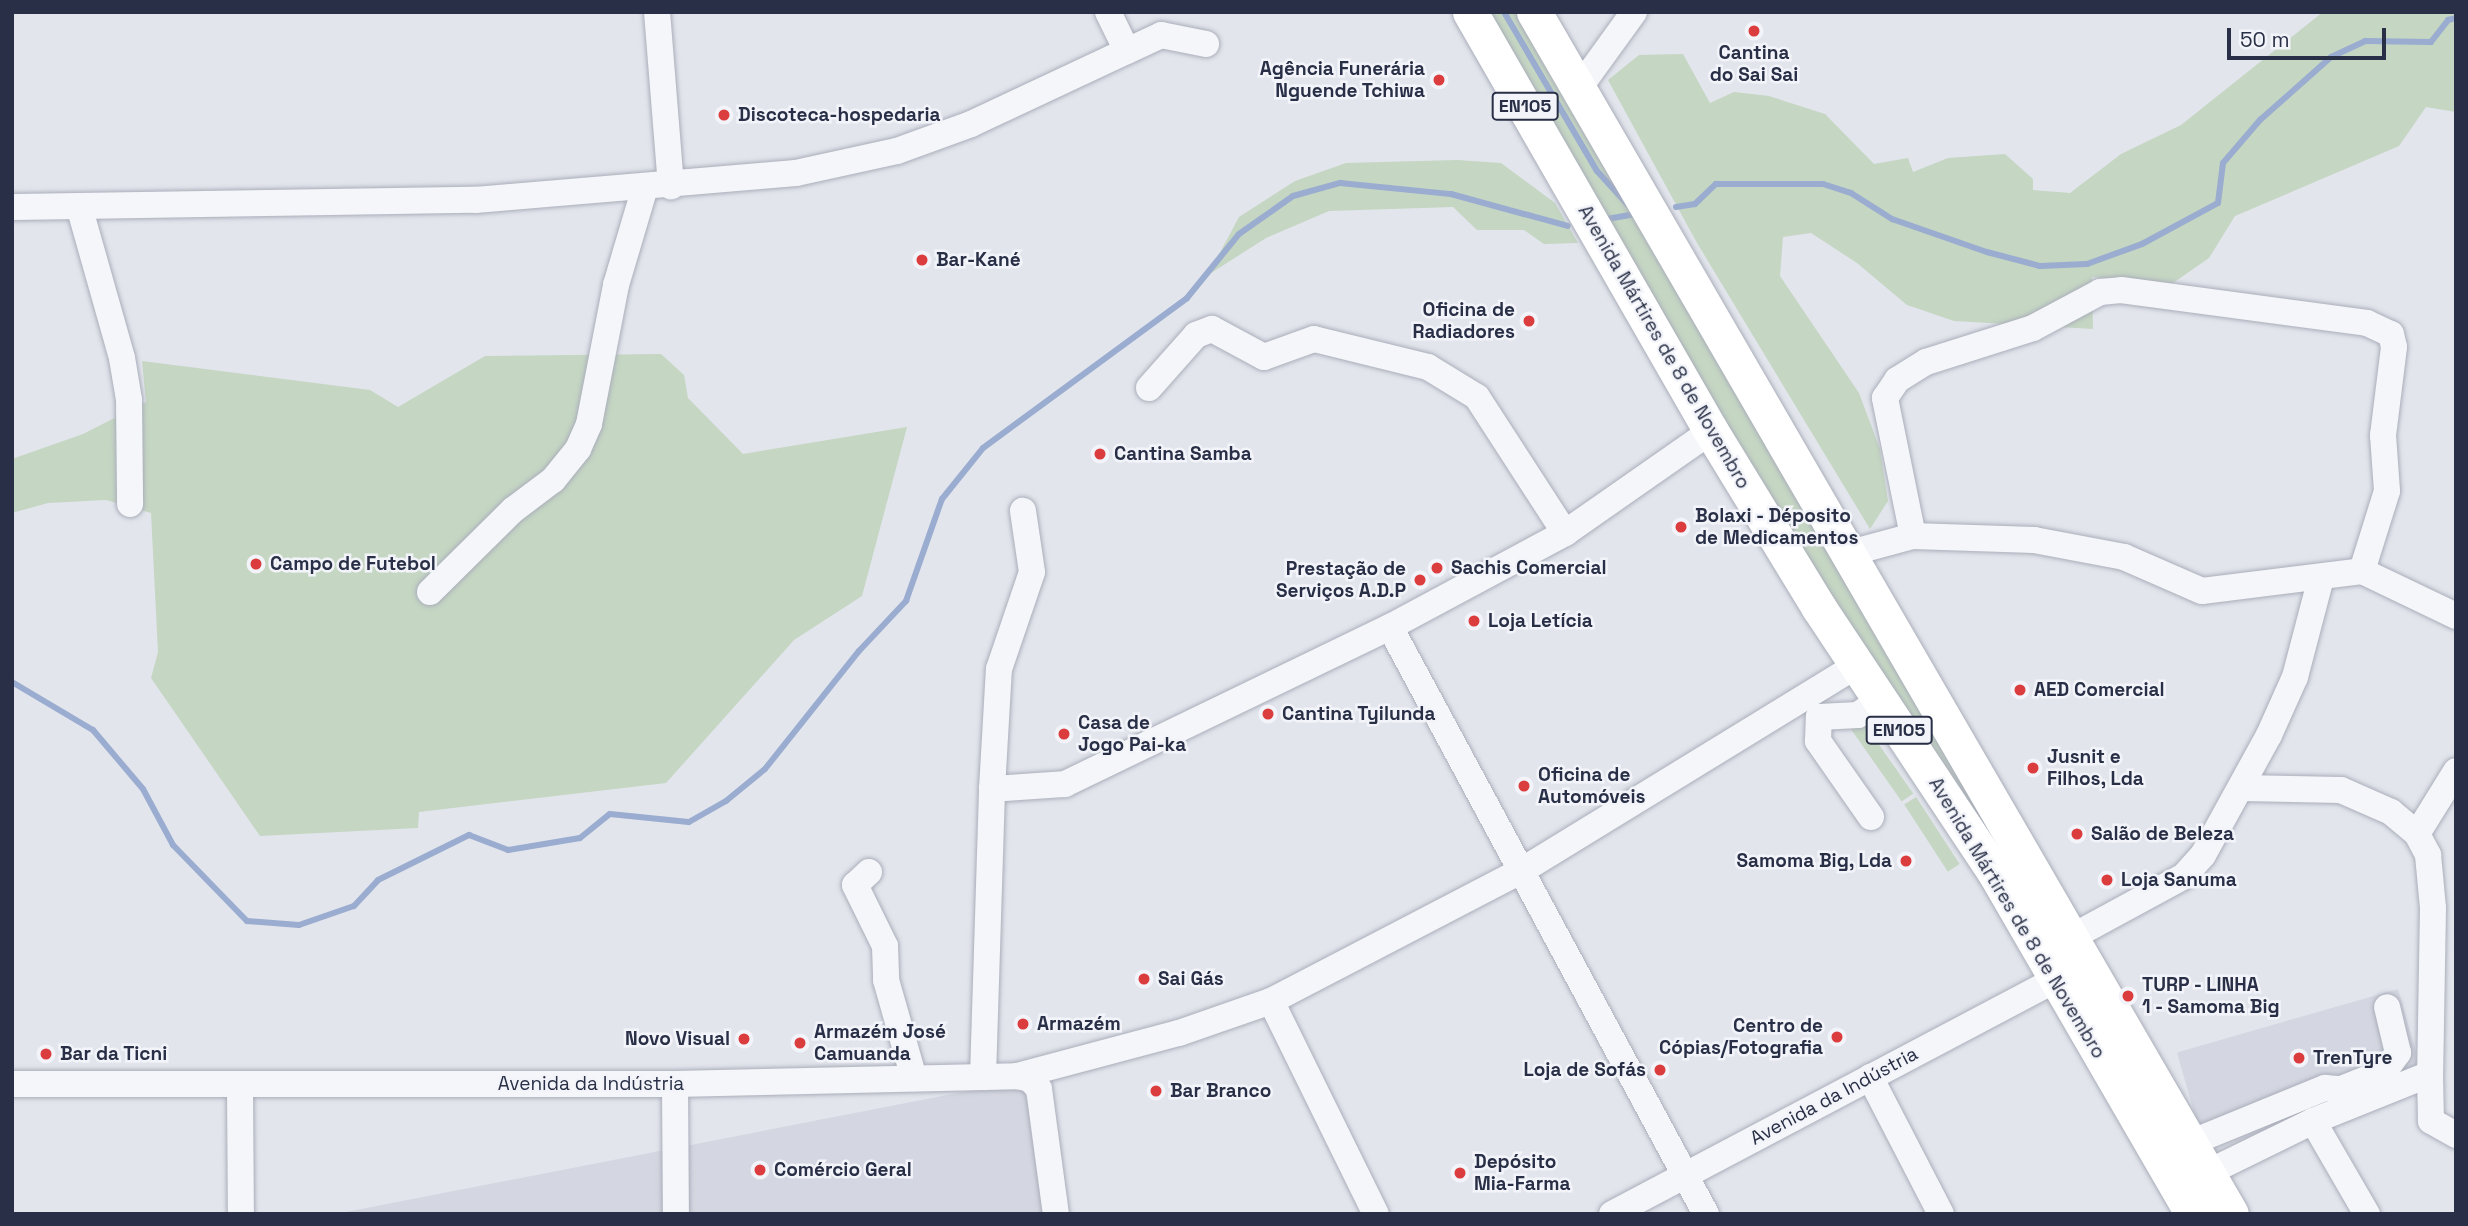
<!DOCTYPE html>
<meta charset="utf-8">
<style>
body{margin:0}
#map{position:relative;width:2468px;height:1226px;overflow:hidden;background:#e2e5ec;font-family:"Space Grotesk",sans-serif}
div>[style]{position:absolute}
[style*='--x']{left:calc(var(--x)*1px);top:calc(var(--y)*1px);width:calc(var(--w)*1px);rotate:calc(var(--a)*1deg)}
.built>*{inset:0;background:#d4d7e1;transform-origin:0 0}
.green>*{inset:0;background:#c5d6c3;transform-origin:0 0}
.stream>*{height:6px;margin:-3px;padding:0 3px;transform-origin:3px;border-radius:3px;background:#9aaccf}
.roads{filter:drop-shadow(0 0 2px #aaaeba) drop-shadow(0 0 2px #aaaeba)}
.minor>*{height:26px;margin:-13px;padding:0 13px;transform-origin:13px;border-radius:13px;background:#f5f6f9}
.major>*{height:35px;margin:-17.5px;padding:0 17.5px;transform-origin:17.5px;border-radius:17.5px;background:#fff}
.dots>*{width:19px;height:19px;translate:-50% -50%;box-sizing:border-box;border:4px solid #f2f4f9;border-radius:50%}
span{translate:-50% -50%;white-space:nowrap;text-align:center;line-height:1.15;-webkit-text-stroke:5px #f2f4f9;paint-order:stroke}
.shield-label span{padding:2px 5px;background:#f2f4f9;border:2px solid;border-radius:5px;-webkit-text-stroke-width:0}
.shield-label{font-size:18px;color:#282f46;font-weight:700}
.poi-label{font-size:19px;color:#282f46;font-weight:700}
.right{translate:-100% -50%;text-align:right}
.left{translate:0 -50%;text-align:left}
.street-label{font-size:19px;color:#282f46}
.frame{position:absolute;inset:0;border:14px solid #282f46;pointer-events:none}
.scale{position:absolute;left:2227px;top:28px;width:159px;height:32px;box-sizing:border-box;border:4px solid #282f46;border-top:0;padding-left:9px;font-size:21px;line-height:24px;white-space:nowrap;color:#282f46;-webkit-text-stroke:5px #f2f4f9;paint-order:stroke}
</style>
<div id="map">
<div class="built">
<div style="left:2398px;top:989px;width:81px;height:230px;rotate:74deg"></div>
<div style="left:1030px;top:1079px;width:137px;height:1018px;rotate:79deg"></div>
</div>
<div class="green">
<div style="clip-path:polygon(1490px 12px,1516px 12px,2026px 890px,1814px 582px)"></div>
<div style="clip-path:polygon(2323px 12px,2456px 12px,2456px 112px,2426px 107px,2399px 146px,2235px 216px,2209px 258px,2173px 283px,2092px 277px,2093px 329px,1954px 321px,1907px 305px,1857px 263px,1811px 233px,1783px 237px,1780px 276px,1859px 393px,1880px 449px,1888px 501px,1870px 529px,1697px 243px,1608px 80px,1639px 55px,1683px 54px,1710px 103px,1734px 92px,1769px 96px,1825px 114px,1874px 164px,1908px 158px,1913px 172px,1948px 158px,2005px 154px,2033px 179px,2033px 190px,2070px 193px,2121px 154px,2181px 125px)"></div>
<div style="clip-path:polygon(1457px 160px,1501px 163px,1555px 203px,1578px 243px,1544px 244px,1524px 230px,1477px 230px,1453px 207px,1329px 211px,1266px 238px,1208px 275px,1239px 217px,1295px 181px,1346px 163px)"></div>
<div style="clip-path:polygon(661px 354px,684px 375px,688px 398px,743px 454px,907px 427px,862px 596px,794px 640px,666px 783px,419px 812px,418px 828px,260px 836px,151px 678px,158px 652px,151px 513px,106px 500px,48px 503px,12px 513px,12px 459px,83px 434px,146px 402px,142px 361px,370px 390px,398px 407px,485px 356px)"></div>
<div style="left:1861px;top:719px;width:91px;height:14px;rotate:55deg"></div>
<div style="left:1916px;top:797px;width:80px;height:14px;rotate:57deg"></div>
</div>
<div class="stream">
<div style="--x:1504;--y:12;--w:184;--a:59.7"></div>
<div style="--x:1597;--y:171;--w:46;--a:47.6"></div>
<div style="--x:1676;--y:207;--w:19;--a:-9"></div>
<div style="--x:1695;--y:204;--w:29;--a:-44"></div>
<div style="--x:1716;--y:184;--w:107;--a:0"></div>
<div style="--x:1823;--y:184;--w:29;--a:18"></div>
<div style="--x:1851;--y:193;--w:49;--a:32.4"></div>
<div style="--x:1892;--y:219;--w:101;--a:19.2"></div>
<div style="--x:1987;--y:252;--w:55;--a:14.8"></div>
<div style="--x:2040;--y:266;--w:47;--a:-2.4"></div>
<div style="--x:2087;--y:264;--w:59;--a:-20"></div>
<div style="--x:2142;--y:244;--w:86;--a:-28.3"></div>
<div style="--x:2218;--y:203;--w:40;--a:-82.9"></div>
<div style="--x:2223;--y:163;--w:57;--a:-49.3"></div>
<div style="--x:2260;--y:120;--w:95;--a:-41.6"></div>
<div style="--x:2331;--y:57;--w:38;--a:-25"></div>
<div style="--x:2365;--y:41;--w:66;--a:0.9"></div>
<div style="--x:2431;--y:42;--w:28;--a:-52"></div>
<div style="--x:2448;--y:20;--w:8;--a:-14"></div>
<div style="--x:1607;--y:219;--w:29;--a:-10"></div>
<div style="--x:12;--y:682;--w:94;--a:30.7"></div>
<div style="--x:93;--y:730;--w:77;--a:49.7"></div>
<div style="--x:143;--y:789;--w:64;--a:61.8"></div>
<div style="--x:173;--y:845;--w:106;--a:45.8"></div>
<div style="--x:247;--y:921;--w:52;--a:4.4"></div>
<div style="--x:299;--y:925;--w:58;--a:-19.1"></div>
<div style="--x:354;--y:906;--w:35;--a:-47"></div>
<div style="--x:378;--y:880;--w:102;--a:-26.3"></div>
<div style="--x:469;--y:835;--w:42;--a:21"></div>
<div style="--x:508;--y:850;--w:73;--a:-9.5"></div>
<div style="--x:580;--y:838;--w:38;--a:-39"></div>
<div style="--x:610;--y:814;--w:79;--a:5.8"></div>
<div style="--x:689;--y:822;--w:43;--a:-29.6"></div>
<div style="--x:726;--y:801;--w:50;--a:-39.4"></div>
<div style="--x:765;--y:769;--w:151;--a:-51.5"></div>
<div style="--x:859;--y:651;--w:69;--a:-46.8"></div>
<div style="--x:906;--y:601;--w:108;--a:-70.6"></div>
<div style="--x:942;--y:499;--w:65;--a:-51.2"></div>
<div style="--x:983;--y:448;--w:253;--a:-36.3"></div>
<div style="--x:1187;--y:298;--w:82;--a:-50.9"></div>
<div style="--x:1239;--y:234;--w:66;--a:-35.1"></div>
<div style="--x:1293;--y:196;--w:49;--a:-15.5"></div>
<div style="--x:1340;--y:183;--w:112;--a:5.7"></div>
<div style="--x:1451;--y:194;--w:121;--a:15.3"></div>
</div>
<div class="roads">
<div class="minor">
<div style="--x:657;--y:12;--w:175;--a:85.4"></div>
<div style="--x:1108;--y:12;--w:43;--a:64"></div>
<div style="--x:1127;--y:51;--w:38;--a:-25"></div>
<div style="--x:1161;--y:35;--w:46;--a:11.3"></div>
<div style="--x:1579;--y:88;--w:94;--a:-54.1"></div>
<div style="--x:79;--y:206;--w:158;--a:74.2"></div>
<div style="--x:122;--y:358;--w:43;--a:80.5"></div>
<div style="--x:129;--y:400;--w:104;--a:89.4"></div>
<div style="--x:12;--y:207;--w:463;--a:-0.9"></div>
<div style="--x:475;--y:200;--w:322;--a:-4.8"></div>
<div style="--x:796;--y:173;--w:103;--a:-12.3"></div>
<div style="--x:897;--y:151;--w:79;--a:-20"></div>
<div style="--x:971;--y:124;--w:172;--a:-25.1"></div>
<div style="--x:1149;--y:388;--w:71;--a:-48.4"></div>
<div style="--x:1196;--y:335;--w:17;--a:-21"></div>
<div style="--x:1212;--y:329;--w:59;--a:28.3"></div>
<div style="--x:1264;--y:357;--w:53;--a:-19.8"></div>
<div style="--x:1314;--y:339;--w:117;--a:13.8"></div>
<div style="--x:1428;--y:367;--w:57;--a:31.5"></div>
<div style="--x:1477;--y:397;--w:162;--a:57.1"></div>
<div style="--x:1913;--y:536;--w:141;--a:-101.5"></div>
<div style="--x:1885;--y:398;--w:22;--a:-56"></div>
<div style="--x:1897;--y:380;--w:34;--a:-32"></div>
<div style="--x:1926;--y:362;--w:112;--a:-17.6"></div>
<div style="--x:2033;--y:328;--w:76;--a:-28.2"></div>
<div style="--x:2100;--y:292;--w:21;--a:-5"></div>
<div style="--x:2121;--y:290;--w:248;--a:7.6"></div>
<div style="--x:2367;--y:323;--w:26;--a:25"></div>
<div style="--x:2391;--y:334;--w:13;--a:77"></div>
<div style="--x:2394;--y:347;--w:89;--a:97.1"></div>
<div style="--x:2383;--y:435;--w:56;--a:85.9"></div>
<div style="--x:2387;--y:491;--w:84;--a:107.4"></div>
<div style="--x:1850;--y:553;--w:65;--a:-15.1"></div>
<div style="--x:1913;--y:536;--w:121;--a:1.9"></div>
<div style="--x:2034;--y:540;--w:92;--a:10.7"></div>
<div style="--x:2124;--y:557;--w:85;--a:23.6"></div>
<div style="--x:2202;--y:591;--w:161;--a:-7.1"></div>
<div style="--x:2362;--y:571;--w:104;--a:25.6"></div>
<div style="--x:430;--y:592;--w:117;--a:-44.7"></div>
<div style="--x:513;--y:510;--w:50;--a:-36.9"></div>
<div style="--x:553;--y:480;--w:40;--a:-51"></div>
<div style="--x:578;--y:449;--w:27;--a:-66"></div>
<div style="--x:589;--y:424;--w:142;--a:-79"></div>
<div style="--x:616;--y:285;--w:102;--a:-73.5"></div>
<div style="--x:1390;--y:627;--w:667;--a:61.71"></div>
<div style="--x:2242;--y:788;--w:99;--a:1.2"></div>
<div style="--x:2341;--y:790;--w:55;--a:23.7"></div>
<div style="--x:2391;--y:812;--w:34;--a:40"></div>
<div style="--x:2417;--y:834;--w:24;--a:62"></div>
<div style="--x:2428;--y:855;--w:53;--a:84.6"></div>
<div style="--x:2433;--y:908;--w:166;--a:91"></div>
<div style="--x:992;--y:789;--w:120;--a:-86.7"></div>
<div style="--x:999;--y:669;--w:102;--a:-71.2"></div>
<div style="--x:1032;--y:572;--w:62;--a:-98.4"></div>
<div style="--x:1871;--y:817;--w:93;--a:-124.9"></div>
<div style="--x:1818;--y:741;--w:24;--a:-88"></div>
<div style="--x:1819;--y:717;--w:39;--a:-3"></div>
<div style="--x:1858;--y:715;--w:26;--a:-36"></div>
<div style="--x:2417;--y:834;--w:74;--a:-58.2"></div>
<div style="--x:869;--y:872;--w:19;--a:137"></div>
<div style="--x:855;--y:885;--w:68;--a:63.8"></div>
<div style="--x:885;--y:946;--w:34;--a:88"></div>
<div style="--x:886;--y:980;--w:102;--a:74.1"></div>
<div style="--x:2070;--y:938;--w:130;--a:-28.5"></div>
<div style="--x:2184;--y:876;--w:28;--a:-48"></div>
<div style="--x:2203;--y:855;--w:137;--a:-61.2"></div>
<div style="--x:2269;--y:735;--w:64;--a:-65.9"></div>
<div style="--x:2295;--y:677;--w:102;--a:-75.3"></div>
<div style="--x:1271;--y:1001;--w:237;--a:63.8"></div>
<div style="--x:1017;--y:1076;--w:168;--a:-14.9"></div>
<div style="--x:1179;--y:1033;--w:97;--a:-19.2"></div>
<div style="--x:1271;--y:1001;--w:282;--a:-27.5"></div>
<div style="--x:1521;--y:871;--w:393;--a:-31.5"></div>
<div style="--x:983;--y:1077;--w:288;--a:-88.2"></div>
<div style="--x:992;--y:789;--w:73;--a:-3.9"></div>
<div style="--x:1065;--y:784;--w:361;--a:-25.8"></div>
<div style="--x:1390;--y:627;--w:199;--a:-28.2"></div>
<div style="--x:1565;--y:533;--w:178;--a:-34.9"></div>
<div style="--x:1870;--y:1077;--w:154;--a:62.6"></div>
<div style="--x:12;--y:1084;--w:663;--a:0"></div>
<div style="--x:675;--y:1084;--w:342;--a:-1.3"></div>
<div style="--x:1017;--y:1076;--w:13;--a:13"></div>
<div style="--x:1030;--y:1079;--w:13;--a:48"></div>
<div style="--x:1039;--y:1089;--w:126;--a:82.3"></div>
<div style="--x:675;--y:1084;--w:130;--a:89.6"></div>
<div style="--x:240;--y:1086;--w:128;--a:89.6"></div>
<div style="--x:2313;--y:1121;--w:108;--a:59.9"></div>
<div style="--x:2190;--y:1143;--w:146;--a:-22.2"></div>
<div style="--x:2325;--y:1088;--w:16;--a:4"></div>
<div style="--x:2341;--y:1089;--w:46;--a:-21.6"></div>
<div style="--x:2384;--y:1072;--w:24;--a:-54"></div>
<div style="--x:2398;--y:1053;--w:47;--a:-103.4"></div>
<div style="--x:2207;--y:1173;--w:118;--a:-26.1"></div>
<div style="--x:2313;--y:1121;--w:126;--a:-21.9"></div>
<div style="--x:2430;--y:1074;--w:47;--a:88.8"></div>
<div style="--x:2431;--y:1121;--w:29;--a:29"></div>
<div style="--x:1612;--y:1214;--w:503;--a:-27.84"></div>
</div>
<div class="major">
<div style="--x:1470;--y:12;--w:483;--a:60.1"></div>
<div style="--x:1711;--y:431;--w:207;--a:58.6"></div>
<div style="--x:1819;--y:608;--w:318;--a:56.4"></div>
<div style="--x:1995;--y:873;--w:394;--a:59.9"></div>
<div style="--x:1534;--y:12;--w:1389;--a:59.89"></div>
</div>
</div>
<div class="dots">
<div style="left:1754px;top:31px;background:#db3d3e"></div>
<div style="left:1439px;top:80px;background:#db3d3e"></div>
<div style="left:724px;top:115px;background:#db3d3e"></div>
<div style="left:922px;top:260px;background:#db3d3e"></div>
<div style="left:1529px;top:321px;background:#db3d3e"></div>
<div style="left:1100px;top:454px;background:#db3d3e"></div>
<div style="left:1681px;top:527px;background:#db3d3e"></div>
<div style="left:256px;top:564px;background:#db3d3e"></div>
<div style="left:1437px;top:568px;background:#db3d3e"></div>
<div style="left:1420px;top:580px;background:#db3d3e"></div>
<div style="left:1474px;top:621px;background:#db3d3e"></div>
<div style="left:2020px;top:690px;background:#db3d3e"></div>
<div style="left:1268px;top:714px;background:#db3d3e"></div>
<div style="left:1064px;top:734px;background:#db3d3e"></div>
<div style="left:2033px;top:768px;background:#db3d3e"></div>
<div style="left:1524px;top:786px;background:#db3d3e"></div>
<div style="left:2077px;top:834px;background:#db3d3e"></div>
<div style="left:1906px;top:861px;background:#db3d3e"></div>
<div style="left:2107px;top:880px;background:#db3d3e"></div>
<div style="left:1144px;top:979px;background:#db3d3e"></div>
<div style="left:2128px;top:996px;background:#db3d3e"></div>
<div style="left:1023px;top:1024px;background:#db3d3e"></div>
<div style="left:1837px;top:1037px;background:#db3d3e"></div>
<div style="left:744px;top:1039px;background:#db3d3e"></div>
<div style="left:800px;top:1043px;background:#db3d3e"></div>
<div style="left:46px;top:1054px;background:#db3d3e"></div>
<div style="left:2299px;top:1058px;background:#db3d3e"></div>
<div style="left:1660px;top:1070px;background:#db3d3e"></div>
<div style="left:1156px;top:1091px;background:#db3d3e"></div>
<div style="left:760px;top:1170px;background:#db3d3e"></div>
<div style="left:1460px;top:1173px;background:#db3d3e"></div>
</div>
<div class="shield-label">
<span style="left:1525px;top:106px">EN105</span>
<span style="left:1899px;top:730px">EN105</span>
</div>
<div class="poi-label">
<span style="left:1754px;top:64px">Cantina<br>do Sai Sai</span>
<span class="right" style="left:1425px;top:80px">Agência Funerária<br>Nguende Tchiwa</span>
<span class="left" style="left:738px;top:115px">Discoteca-hospedaria</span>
<span class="left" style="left:936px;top:260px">Bar-Kané</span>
<span class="right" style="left:1515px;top:321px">Oficina de<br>Radiadores</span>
<span class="left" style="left:1114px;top:454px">Cantina Samba</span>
<span class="left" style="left:1695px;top:527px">Bolaxi - Déposito<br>de Medicamentos</span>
<span class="left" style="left:270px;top:564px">Campo de Futebol</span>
<span class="left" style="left:1451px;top:568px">Sachis Comercial</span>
<span class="right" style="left:1406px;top:580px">Prestação de<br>Serviços A.D.P</span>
<span class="left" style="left:1488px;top:621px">Loja Letícia</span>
<span class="left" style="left:2034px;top:690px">AED Comercial</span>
<span class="left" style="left:1282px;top:714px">Cantina Tyilunda</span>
<span class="left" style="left:1078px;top:734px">Casa de<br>Jogo Pai-ka</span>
<span class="left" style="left:2047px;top:768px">Jusnit e<br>Filhos, Lda</span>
<span class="left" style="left:1538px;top:786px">Oficina de<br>Automóveis</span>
<span class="left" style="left:2091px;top:834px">Salão de Beleza</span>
<span class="right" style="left:1892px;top:861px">Samoma Big, Lda</span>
<span class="left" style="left:2121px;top:880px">Loja Sanuma</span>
<span class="left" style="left:1158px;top:979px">Sai Gás</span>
<span class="left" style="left:2142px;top:996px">TURP - LINHA<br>1 - Samoma Big</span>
<span class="left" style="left:1037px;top:1024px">Armazém</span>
<span class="right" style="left:1823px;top:1037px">Centro de<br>Cópias/Fotografia</span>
<span class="left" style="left:814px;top:1043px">Armazém José<br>Camuanda</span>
<span class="right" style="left:730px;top:1039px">Novo Visual</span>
<span class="left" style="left:60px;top:1054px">Bar da Ticni</span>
<span class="left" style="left:2313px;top:1058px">TrenTyre</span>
<span class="right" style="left:1646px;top:1070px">Loja de Sofás</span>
<span class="left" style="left:1170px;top:1091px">Bar Branco</span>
<span class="left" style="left:1474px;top:1173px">Depósito<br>Mia-Farma</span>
<span class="left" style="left:774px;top:1170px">Comércio Geral</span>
</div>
<div class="street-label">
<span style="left:1664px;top:347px;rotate:60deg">Avenida Mártires de 8 de Novembro</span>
<span style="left:2017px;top:918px;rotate:59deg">Avenida Mártires de 8 de Novembro</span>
<span style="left:591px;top:1084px">Avenida da Indústria</span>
<span style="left:1834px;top:1096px;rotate:-28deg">Avenida da Indústria</span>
</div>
<div class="frame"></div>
<div class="scale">50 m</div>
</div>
